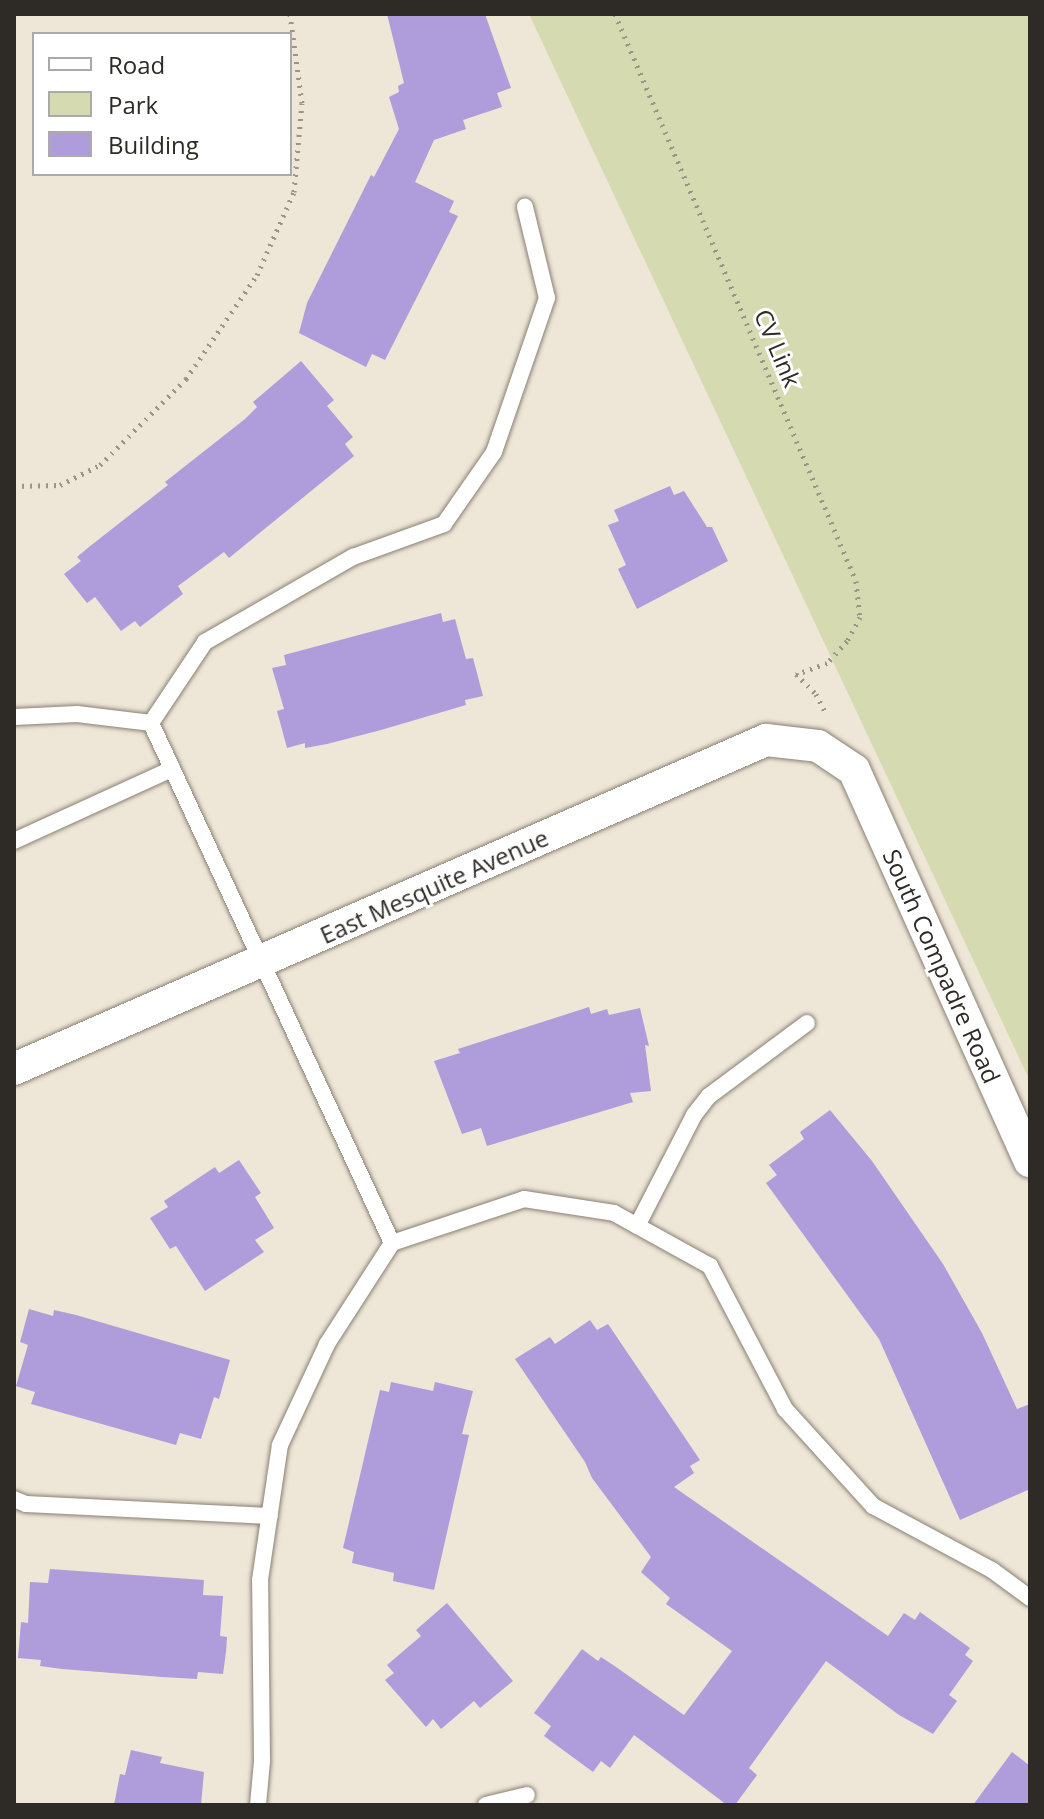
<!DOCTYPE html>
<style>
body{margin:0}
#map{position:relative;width:1044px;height:1819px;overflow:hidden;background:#eee6d7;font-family:"Open Sans",sans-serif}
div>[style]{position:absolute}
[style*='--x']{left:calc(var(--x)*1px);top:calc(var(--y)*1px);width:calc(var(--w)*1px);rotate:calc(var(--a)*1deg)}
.green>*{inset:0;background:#d6dab0}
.building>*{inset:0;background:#ae9dda}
.path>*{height:5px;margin-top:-2.5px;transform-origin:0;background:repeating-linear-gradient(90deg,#9a9489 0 2px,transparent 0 8px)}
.roads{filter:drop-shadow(0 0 2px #888174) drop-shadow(0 0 2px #888174)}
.lane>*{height:16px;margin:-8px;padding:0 8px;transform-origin:8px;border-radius:8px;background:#fff}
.street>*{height:32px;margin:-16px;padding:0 16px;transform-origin:16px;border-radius:16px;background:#fff}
span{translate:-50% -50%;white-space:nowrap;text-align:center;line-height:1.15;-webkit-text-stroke:6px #fff;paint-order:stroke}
.street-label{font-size:24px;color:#2e2b26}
.frame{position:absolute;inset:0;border:16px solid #2e2b26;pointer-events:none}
.legend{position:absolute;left:32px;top:32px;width:260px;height:144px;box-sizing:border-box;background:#fff;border:2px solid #abaaa8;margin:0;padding:10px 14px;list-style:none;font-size:24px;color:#2e2b26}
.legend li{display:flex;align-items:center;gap:16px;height:40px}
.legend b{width:40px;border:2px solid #abaaa8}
</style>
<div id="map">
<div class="green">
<div style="clip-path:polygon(529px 14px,1030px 14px,1030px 1081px)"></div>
</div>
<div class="building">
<div style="clip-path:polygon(387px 14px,485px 14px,511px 88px,497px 93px,502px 107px,463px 120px,466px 129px,434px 140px,415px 182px,454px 201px,449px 212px,458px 216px,385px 360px,372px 354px,366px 367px,299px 333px,307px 303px,371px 175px,374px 177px,399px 129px,389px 97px,399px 92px,398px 86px,404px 83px)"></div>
<div style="clip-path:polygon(301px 361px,334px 400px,327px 406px,353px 437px,345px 444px,354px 456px,229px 558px,224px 552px,178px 586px,183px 594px,140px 627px,135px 621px,121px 631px,95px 597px,87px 603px,64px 574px,81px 561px,77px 557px,89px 547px,168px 485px,165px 482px,245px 419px,257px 407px,253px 402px)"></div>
<div style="clip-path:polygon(670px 486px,674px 495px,684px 491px,707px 527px,712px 527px,728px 561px,637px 609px,618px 569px,626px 565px,608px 525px,619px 521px,614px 510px)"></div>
<div style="clip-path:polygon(441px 613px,443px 622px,455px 619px,466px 659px,473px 658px,483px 696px,465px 700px,466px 705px,381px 730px,327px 744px,305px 748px,305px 743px,287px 748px,277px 711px,284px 709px,272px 668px,286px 665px,284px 655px)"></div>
<div style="clip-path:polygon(589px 1007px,591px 1014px,607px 1009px,609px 1015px,640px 1008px,649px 1046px,645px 1045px,651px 1091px,630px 1093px,633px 1102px,487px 1146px,481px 1128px,462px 1134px,434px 1061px,460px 1053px,458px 1049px)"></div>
<div style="clip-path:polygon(830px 1110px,872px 1161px,943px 1264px,982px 1333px,1017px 1409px,1030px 1404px,1030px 1489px,960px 1520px,879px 1339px,766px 1183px,777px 1175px,769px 1165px,804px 1139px,800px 1132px)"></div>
<div style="clip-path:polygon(239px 1160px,261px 1193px,255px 1197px,274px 1228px,255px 1240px,264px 1252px,205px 1291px,176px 1246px,170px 1249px,150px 1218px,168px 1207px,164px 1201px,215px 1167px,219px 1173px)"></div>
<div style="clip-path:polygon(29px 1309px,53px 1316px,54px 1310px,76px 1315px,230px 1360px,219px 1399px,214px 1397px,201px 1439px,180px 1433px,176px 1445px,31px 1404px,35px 1392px,16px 1386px,28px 1345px,20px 1342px)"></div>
<div style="clip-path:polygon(590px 1320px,597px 1330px,608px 1324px,700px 1460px,690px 1466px,694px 1473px,674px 1487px,888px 1636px,904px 1613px,915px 1620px,920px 1612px,970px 1648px,965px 1655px,973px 1661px,949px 1695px,957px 1701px,933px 1734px,899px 1715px,826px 1661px,749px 1768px,757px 1775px,735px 1805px,727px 1805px,634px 1735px,610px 1768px,601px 1761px,593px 1772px,544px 1736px,551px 1726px,534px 1713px,582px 1649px,598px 1661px,601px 1657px,616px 1667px,684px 1715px,732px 1651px,666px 1604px,670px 1598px,641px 1572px,651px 1557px,592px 1478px,585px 1462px,515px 1359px,550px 1337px,555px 1344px)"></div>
<div style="clip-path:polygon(391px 1382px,433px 1391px,435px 1382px,473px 1391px,462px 1434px,469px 1435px,434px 1590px,393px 1581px,394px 1573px,352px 1563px,354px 1552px,343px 1548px,380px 1390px,389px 1392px)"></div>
<div style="clip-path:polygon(50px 1569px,204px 1580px,203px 1595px,223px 1596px,220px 1636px,227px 1637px,226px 1652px,223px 1674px,198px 1672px,197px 1679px,162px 1677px,62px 1669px,40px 1666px,41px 1660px,18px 1658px,21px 1622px,28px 1623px,30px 1582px,48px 1583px)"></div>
<div style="clip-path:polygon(447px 1603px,513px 1681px,480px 1708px,474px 1701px,441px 1729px,433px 1719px,426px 1727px,385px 1680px,394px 1673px,387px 1665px,421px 1636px,416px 1630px)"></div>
<div style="clip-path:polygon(131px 1750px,162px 1757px,160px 1763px,204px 1772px,201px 1805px,114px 1805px,120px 1774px,125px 1775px)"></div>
<div style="clip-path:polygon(1012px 1752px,1030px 1766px,1030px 1805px,973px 1805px)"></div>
</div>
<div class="path">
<div style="--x:615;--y:14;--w:616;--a:66.97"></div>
<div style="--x:856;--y:581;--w:36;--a:84"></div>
<div style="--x:860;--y:617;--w:27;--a:118"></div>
<div style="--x:847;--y:641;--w:30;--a:132"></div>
<div style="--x:827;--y:663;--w:33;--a:160"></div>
<div style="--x:796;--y:674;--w:28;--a:45"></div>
<div style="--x:816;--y:694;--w:20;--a:63"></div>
<div style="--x:14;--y:486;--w:46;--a:-1.2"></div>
<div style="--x:60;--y:485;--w:45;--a:-26.6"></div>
<div style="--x:100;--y:465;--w:122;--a:-45"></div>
<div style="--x:186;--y:379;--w:126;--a:-55.7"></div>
<div style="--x:257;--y:275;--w:91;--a:-66"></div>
<div style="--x:294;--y:192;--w:89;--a:-84.9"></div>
<div style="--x:302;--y:103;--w:90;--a:-97.7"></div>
</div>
<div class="roads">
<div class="lane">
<div style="--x:14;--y:717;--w:63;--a:-2.7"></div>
<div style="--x:77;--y:714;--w:75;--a:6.9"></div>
<div style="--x:14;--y:841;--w:174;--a:-24.5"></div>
<div style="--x:637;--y:1226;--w:125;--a:-62.8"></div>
<div style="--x:694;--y:1115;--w:24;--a:-52"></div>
<div style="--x:709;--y:1096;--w:122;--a:-36.7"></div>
<div style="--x:392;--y:1243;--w:573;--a:-114.87"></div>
<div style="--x:151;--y:723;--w:97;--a:-56.3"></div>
<div style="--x:205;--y:642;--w:171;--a:-29.9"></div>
<div style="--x:353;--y:557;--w:97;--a:-19.9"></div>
<div style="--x:444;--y:524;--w:88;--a:-55.2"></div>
<div style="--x:494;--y:452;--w:163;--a:-71"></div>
<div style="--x:547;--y:298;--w:94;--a:-103.6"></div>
<div style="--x:14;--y:1499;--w:13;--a:23"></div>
<div style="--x:26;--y:1504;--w:244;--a:2.8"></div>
<div style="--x:258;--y:1805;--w:44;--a:-84.8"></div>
<div style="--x:262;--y:1761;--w:181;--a:-90.6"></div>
<div style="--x:260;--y:1580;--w:136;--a:-81.6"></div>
<div style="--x:280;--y:1445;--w:111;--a:-65"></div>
<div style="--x:327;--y:1344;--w:120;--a:-57.2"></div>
<div style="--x:392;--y:1243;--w:139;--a:-18.4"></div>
<div style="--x:524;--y:1199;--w:91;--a:8.8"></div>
<div style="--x:614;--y:1213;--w:110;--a:28.9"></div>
<div style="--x:710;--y:1266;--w:161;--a:62.3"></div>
<div style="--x:785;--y:1409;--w:131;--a:47.8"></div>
<div style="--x:873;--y:1506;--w:135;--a:28.3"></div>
<div style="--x:992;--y:1570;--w:47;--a:36.4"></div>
<div style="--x:486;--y:1805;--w:42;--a:-13.7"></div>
</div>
<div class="street">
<div style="--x:14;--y:1069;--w:821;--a:-23.63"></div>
<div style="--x:766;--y:740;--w:52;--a:6.6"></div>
<div style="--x:818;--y:746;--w:43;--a:33.7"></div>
<div style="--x:854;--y:770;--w:429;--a:65.8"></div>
</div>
</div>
<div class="street-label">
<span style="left:778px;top:348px;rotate:67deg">CV Link</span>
<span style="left:434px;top:886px;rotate:-24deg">East Mesquite Avenue</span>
<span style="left:942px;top:966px;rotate:66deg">South Compadre Road</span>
</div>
<div class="frame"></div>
<ul class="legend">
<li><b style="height:10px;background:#fff"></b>Road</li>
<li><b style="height:22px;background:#d6dab0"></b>Park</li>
<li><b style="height:22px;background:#ae9dda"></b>Building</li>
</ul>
</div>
